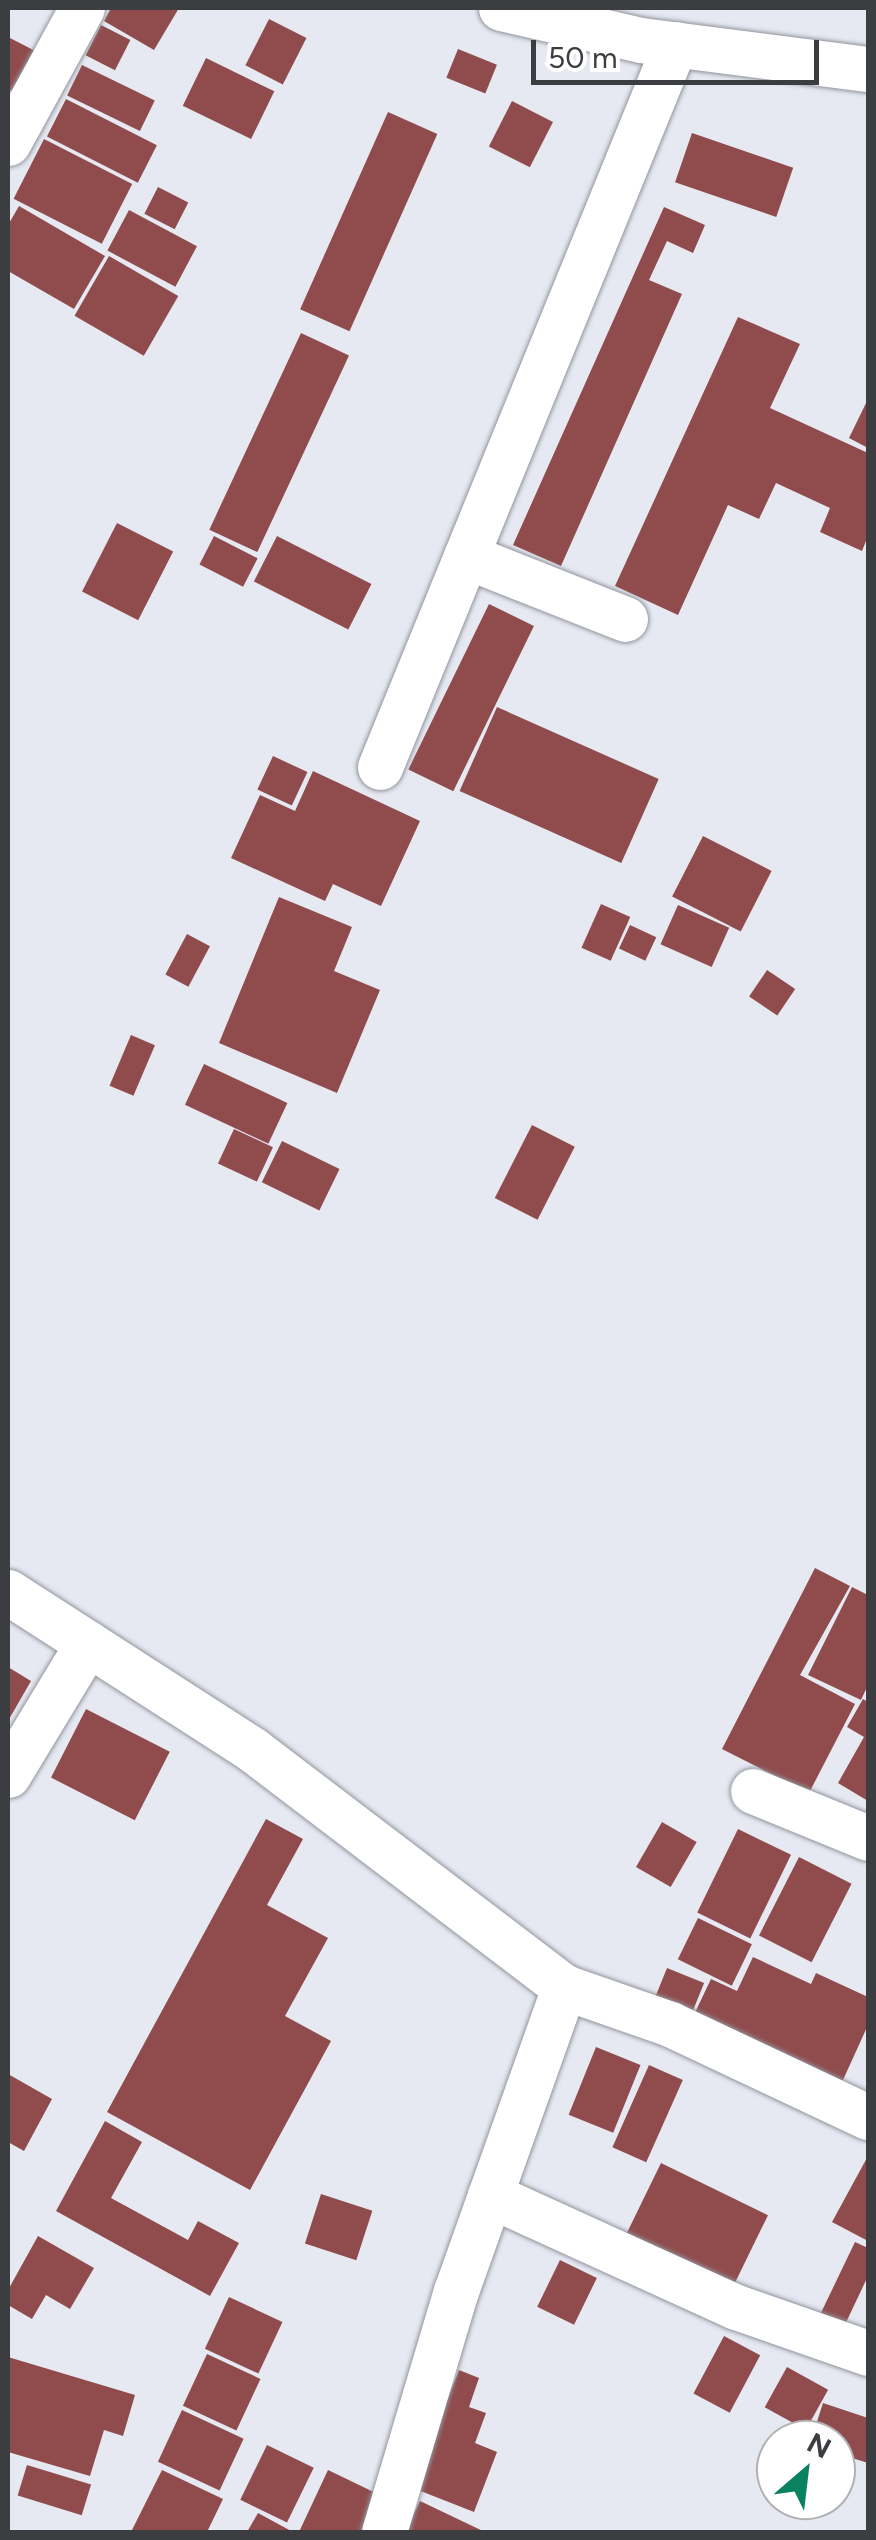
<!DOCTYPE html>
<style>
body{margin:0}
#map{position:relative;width:876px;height:2540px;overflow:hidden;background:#e6e9f2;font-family:Figtree,sans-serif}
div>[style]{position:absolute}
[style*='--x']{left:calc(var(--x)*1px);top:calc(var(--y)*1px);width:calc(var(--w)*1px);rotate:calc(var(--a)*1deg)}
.building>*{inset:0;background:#904c4d;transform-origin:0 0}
.roads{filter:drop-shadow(0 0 2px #92949d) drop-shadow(0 0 2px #92949d)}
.street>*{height:45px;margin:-22.5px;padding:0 22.5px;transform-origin:22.5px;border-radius:22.5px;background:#fff}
span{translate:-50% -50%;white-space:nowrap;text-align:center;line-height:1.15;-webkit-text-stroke:10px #fff;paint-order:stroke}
.frame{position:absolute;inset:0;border:10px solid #3c3d40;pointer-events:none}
.north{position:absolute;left:756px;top:2420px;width:100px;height:100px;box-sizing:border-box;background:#fff;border:2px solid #b1b1b3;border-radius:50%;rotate:28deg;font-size:28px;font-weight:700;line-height:40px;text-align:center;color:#3c3d40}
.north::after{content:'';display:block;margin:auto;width:35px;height:45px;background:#0a815f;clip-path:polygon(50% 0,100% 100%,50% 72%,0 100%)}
.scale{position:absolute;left:531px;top:40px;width:288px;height:45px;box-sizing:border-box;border:5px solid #3c3d40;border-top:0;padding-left:12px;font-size:30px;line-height:35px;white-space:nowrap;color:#3c3d40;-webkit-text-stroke:8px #fff;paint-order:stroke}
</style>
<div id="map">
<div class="building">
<div style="clip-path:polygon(111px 8px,179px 8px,154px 50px,104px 21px)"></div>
<div style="left:269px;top:19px;width:42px;height:52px;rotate:27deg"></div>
<div style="left:101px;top:25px;width:33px;height:34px;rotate:27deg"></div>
<div style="clip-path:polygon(8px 37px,47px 57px,26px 98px,8px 89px)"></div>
<div style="left:458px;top:49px;width:42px;height:31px;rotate:22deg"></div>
<div style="left:206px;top:58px;width:76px;height:53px;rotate:26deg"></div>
<div style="left:82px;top:65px;width:81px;height:34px;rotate:26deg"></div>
<div style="left:66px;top:99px;width:102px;height:42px;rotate:27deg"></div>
<div style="left:512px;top:101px;width:46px;height:51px;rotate:27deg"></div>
<div style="left:388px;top:112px;width:54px;height:216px;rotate:24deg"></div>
<div style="left:692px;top:133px;width:107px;height:52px;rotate:19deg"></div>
<div style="left:44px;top:139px;width:99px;height:67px;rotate:27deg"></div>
<div style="left:158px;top:187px;width:34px;height:30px;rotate:27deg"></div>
<div style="clip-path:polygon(19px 206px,105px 256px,74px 309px,8px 271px,8px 225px)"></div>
<div style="clip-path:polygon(664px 207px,705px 225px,693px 253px,667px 241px,649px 280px,682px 294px,561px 566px,513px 545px)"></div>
<div style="left:129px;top:210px;width:77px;height:46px;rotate:28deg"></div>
<div style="left:109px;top:256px;width:80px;height:69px;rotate:30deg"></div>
<div style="clip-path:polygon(738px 317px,800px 344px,770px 408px,868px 453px,868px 536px,862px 551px,820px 532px,830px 508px,776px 483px,759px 519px,728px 505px,678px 615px,615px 586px)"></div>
<div style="left:301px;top:333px;width:53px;height:217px;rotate:25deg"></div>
<div style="clip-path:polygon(868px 399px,868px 448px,849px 438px)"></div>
<div style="left:117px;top:523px;width:63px;height:77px;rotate:27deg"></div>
<div style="left:214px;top:536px;width:49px;height:32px;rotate:27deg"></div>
<div style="left:277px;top:536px;width:106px;height:51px;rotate:27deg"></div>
<div style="left:489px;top:604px;width:50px;height:184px;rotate:26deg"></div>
<div style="left:497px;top:707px;width:177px;height:92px;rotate:24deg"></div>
<div style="left:273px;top:756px;width:38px;height:37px;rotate:25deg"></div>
<div style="clip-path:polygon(313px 771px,420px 821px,381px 906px,333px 884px,325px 901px,231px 858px,260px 795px,295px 811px)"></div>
<div style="left:703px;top:836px;width:77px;height:68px;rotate:27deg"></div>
<div style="clip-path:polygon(279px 897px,352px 927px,334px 971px,380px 990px,337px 1093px,219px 1043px)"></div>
<div style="left:601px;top:904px;width:32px;height:48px;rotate:24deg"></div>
<div style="left:678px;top:905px;width:56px;height:43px;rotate:24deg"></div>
<div style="left:630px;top:925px;width:29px;height:26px;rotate:25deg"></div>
<div style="left:187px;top:934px;width:26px;height:46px;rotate:28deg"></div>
<div style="left:767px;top:970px;width:34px;height:32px;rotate:34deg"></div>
<div style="left:131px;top:1035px;width:26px;height:55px;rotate:23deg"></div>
<div style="left:204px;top:1064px;width:92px;height:45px;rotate:25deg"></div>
<div style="left:532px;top:1125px;width:48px;height:82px;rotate:27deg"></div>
<div style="left:234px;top:1129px;width:43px;height:38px;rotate:25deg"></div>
<div style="left:282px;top:1141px;width:64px;height:46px;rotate:26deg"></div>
<div style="clip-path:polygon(815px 1568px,850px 1586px,800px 1675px,855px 1704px,809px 1793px,722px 1749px)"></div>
<div style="clip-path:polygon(852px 1587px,868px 1595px,868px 1685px,861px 1700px,808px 1675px)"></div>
<div style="clip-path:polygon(8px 1667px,31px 1681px,8px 1721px)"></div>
<div style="clip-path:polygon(863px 1699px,868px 1702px,868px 1801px,838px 1783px,864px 1737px,847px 1727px)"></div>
<div style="left:86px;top:1709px;width:94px;height:77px;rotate:27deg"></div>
<div style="clip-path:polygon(266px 1819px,303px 1839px,267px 1905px,328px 1938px,285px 2016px,331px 2041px,250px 2190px,107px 2112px)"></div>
<div style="left:662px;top:1822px;width:40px;height:52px;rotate:30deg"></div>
<div style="left:738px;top:1829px;width:59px;height:93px;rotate:26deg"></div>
<div style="left:799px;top:1857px;width:59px;height:88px;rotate:27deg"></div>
<div style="left:698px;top:1918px;width:60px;height:46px;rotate:26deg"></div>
<div style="clip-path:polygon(753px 1957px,811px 1984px,816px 1973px,868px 1997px,868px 2025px,838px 2091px,690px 2023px,711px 1979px,737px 1991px)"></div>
<div style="left:667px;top:1968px;width:40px;height:45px;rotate:22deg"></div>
<div style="left:596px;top:2047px;width:48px;height:73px;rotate:22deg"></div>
<div style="left:649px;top:2065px;width:37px;height:90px;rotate:24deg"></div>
<div style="clip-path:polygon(8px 2074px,52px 2099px,24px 2151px,8px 2142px)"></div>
<div style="clip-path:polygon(105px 2121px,142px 2142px,111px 2198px,188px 2240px,198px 2221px,239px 2243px,210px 2296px,56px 2211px)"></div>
<div style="clip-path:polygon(868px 2156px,868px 2241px,832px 2222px)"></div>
<div style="left:661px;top:2163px;width:119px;height:86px;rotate:26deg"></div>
<div style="left:321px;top:2194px;width:54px;height:52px;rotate:18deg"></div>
<div style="clip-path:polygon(38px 2236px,94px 2268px,70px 2309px,46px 2295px,32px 2319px,8px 2305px,8px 2290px)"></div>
<div style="clip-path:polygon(855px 2242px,868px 2248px,868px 2276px,842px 2331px,818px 2319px)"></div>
<div style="left:560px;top:2260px;width:41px;height:52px;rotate:26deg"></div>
<div style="left:229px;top:2297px;width:59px;height:57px;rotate:25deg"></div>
<div style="left:724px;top:2336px;width:41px;height:65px;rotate:28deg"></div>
<div style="left:207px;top:2354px;width:59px;height:57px;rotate:25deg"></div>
<div style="clip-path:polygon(8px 2357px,135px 2395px,123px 2436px,104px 2430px,90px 2476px,8px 2452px)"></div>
<div style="left:787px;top:2367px;width:47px;height:46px;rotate:29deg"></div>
<div style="clip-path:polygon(459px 2370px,479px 2378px,469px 2407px,486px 2413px,475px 2443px,497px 2452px,474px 2512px,413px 2488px)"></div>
<div style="clip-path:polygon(823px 2403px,868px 2418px,868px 2463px,836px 2453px,836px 2440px,811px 2440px)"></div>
<div style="left:182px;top:2410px;width:68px;height:57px;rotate:25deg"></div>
<div style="left:267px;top:2445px;width:52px;height:61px;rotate:26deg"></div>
<div style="left:27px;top:2465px;width:67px;height:32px;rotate:17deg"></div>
<div style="clip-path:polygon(162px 2470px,223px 2499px,207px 2532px,131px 2532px)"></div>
<div style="clip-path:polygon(328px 2470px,384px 2497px,368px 2532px,299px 2532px)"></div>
<div style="clip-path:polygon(420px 2501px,485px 2532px,405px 2532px)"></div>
<div style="clip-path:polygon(258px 2513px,293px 2532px,247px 2532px)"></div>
</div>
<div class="roads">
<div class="street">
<div style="--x:501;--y:8;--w:144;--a:12.9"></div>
<div style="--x:641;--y:40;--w:229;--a:7.3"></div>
<div style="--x:8;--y:143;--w:154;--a:-61.3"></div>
<div style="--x:466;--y:556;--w:171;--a:21.6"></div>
<div style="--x:380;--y:767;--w:781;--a:-67.8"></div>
<div style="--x:8;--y:1592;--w:292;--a:32.8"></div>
<div style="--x:253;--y:1750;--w:391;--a:37.3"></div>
<div style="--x:564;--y:1987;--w:112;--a:19.2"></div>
<div style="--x:670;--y:2024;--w:219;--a:25.2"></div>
<div style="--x:8;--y:1775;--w:154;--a:-58.8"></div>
<div style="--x:753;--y:1791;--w:124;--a:22.2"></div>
<div style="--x:490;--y:2195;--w:270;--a:24.5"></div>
<div style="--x:736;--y:2307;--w:140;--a:19.2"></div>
<div style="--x:384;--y:2532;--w:252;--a:-73.4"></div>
<div style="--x:456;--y:2291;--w:323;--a:-70.4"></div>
</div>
</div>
<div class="frame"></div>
<div class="north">N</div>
<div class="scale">50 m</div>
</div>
